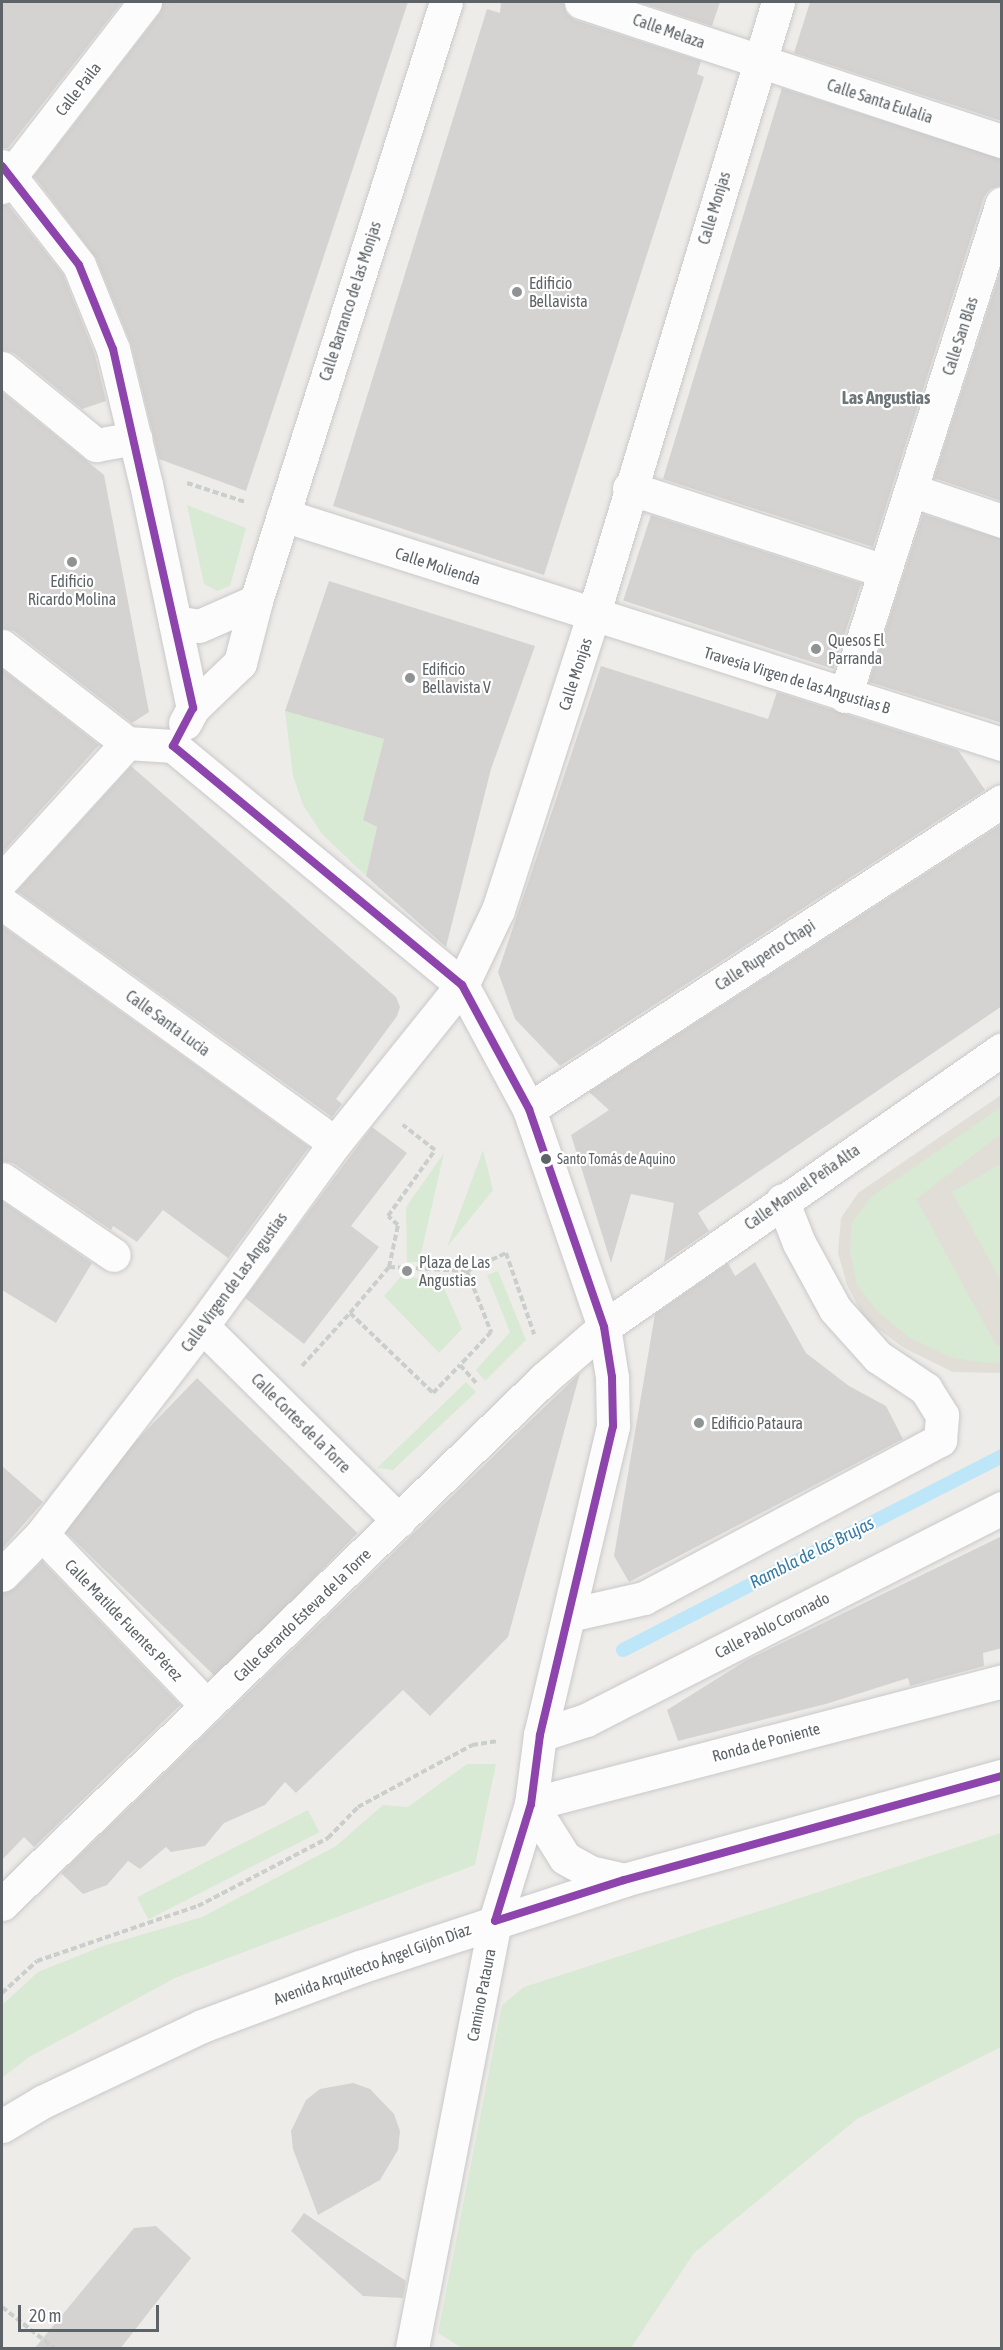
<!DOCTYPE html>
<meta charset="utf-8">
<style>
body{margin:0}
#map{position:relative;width:1003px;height:2350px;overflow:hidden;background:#eeece9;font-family:"Asap Condensed",sans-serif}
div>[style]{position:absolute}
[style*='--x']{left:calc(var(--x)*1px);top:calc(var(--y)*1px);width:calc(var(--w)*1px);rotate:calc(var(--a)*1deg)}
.education>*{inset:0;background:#e1ded8}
.green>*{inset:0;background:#d8ead3;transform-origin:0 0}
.stream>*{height:14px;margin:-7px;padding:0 7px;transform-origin:7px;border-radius:7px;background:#bde6f8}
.building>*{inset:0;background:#d5d3d1;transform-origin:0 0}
.path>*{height:4px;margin-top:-2px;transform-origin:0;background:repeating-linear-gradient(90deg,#cacfcb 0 6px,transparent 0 9px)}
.roads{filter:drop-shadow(0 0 2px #c9c9ca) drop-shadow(0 0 2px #c9c9ca)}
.pedestrian>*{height:33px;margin:-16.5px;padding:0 16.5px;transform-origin:16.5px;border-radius:16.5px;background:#fcfcfc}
.minor>*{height:33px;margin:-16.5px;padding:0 16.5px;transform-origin:16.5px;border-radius:16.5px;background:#fcfcfc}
.tertiary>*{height:33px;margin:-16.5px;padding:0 16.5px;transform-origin:16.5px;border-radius:16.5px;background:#fcfcfc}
.secondary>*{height:33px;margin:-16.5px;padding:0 16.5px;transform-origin:16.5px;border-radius:16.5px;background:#fcfcfc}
.bus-1>*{height:8px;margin:-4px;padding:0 4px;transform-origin:4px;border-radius:4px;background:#8e44ad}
.dots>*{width:16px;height:16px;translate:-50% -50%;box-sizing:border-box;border:3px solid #fff;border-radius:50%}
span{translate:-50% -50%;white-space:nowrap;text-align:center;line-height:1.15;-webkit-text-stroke:4.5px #fff;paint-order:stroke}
.bus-label{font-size:14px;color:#5d6367}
.left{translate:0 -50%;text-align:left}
.street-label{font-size:16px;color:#5d6367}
.poi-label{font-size:16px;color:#5d6367}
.neighbourhood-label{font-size:18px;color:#6e7579;font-weight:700}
.water-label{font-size:18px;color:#377ba6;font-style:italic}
.frame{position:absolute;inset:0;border:3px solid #5d6367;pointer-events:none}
.scale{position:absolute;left:18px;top:2305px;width:141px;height:27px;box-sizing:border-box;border:3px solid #5d6367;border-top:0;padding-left:8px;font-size:18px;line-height:21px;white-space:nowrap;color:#5d6367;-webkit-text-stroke:4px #fff;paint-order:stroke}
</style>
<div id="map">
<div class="education">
<div style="clip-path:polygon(1001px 1095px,1001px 1373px,953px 1372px,904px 1348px,865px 1319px,847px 1285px,838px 1253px,841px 1218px,858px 1193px)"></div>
</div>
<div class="green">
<div style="clip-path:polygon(187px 505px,246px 528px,230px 586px,217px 591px,204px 584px)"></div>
<div style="clip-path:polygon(285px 711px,384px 739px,363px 820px,377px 827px,366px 876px,322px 834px,303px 805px,293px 776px)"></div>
<div style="clip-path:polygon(1001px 1107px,1001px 1134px,916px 1199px,997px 1347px,1001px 1345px,1001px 1362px,986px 1363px,950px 1357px,910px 1338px,878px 1312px,857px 1285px,850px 1252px,852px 1222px,871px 1197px)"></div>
<div style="clip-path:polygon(483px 1150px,493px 1190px,447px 1247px)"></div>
<div style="clip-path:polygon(444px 1153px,419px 1262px,407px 1262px,406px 1207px)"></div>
<div style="clip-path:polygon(1001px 1164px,1001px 1281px,952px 1192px)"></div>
<div style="clip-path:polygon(498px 1271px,526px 1340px,485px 1381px,476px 1370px,510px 1332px,487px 1275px)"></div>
<div style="clip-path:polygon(401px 1276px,441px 1281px,462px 1329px,439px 1353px,384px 1296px)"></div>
<div style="clip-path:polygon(466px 1382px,476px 1392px,393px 1470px,377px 1468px)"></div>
<div style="clip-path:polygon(467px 1764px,496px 1764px,475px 1865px,175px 1978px,29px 2057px,2px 2078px,2px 2005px,38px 1972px,103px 1946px,202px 1917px,336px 1846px,383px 1805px,408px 1807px)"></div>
<div style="left:308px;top:1810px;width:25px;height:192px;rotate:63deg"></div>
<div style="clip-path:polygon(1001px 1833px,1001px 2047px,857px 2119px,694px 2253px,631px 2348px,462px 2348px,438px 2333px,502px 2005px,524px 1987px)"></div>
</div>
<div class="stream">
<div style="--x:623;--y:1650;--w:426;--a:-27.1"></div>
</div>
<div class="building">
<div style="clip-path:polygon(2px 2px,122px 2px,8px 148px,2px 148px)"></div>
<div style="clip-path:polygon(163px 2px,408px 2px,246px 491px,159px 459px,131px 344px,96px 258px,34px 176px,160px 13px)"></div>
<div style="clip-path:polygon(501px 2px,563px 2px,567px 14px,575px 20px,701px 61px,697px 74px,704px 77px,544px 575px,333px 506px,487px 9px,500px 13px)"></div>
<div style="clip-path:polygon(639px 2px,720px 2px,712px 26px)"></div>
<div style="clip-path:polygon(810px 2px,1002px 2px,1002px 121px,794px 53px)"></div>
<div style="clip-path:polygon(782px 88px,1002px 159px,1002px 185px,990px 189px,984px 197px,873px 547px,663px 479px)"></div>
<div style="clip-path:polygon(2px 205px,8px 205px,63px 274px,95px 355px,106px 401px,82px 409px,14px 353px,2px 350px)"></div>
<div style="clip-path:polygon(1002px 266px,1002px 501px,934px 478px)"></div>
<div style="clip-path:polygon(2px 392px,104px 475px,149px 712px,132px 723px,14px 631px,2px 628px)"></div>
<div style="clip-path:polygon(923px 514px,1002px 539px,1002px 723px,869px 682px)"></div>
<div style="left:651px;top:515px;width:221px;height:90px;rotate:18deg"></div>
<div style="clip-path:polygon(329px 581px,535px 646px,491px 769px,446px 947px,366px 876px,377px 827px,363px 820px,384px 739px,285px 711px)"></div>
<div style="clip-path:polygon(601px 666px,768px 719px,777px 692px,958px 750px,985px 790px,560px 1066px,515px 1019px,498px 972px)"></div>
<div style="clip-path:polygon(2px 669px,99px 745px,2px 853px)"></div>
<div style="clip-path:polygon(131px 766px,396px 997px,400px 1007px,397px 1016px,336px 1099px,342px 1104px,332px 1117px,17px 891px)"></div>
<div style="clip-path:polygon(1002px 824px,1002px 1006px,698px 1213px,709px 1231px,664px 1262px,674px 1203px,631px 1194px,611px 1263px,571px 1135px,609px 1110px,589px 1092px)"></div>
<div style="clip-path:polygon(2px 926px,309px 1147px,228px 1258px,163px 1210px,137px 1242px,113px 1226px,111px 1230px,13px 1163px,2px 1161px)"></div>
<div style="clip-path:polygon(372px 1127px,407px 1153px,351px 1226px,379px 1247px,304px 1344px,245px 1298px)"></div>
<div style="clip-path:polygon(2px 1201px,92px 1263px,56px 1323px,2px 1290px)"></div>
<div style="clip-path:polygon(755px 1262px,806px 1353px,849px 1386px,886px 1406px,903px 1439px,629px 1582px,614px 1556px,655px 1314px,728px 1263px,735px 1276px)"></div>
<div style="clip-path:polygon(580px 1373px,508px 1637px,430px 1716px,403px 1690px,296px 1793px,285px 1782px,265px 1805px,224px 1823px,205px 1846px,171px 1852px,166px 1847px,140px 1869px,128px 1861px,107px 1885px,83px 1894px,61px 1873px)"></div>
<div style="left:197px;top:1378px;width:223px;height:202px;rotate:44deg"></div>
<div style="clip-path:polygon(2px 1466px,43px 1502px,2px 1549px)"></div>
<div style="clip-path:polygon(1002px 1536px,1002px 1648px,983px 1653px,984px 1666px,910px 1686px,908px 1678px,826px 1704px,678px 1741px,667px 1710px,747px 1660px)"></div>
<div style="clip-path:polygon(42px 1561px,180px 1705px,34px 1847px,24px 1837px,2px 1860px,2px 1593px,15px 1588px)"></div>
<div style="clip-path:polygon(353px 2083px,370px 2089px,394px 2114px,400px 2131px,398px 2150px,380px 2180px,318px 2215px,293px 2149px,291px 2131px,306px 2100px,320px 2089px)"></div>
<div style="clip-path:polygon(304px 2213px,406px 2281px,403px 2298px,363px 2296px,291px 2231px)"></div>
<div style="clip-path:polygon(156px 2226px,191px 2258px,120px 2349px,34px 2349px,134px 2228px)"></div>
</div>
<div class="path">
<div style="--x:187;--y:483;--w:61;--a:18.1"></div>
<div style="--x:389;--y:1267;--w:43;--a:-77.9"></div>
<div style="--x:398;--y:1225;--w:13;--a:-138"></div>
<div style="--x:388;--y:1216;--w:81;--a:-54.5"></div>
<div style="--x:435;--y:1150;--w:41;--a:-142"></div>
<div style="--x:467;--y:1271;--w:43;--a:-24.8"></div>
<div style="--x:506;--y:1253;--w:86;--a:70.9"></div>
<div style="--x:350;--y:1313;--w:60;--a:-49.7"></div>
<div style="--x:389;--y:1267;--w:78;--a:2.9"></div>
<div style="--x:467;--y:1271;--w:66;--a:68.5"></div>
<div style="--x:491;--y:1332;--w:45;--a:133.2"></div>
<div style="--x:302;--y:1366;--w:72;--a:-47.8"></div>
<div style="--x:350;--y:1313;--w:115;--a:43.9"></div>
<div style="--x:433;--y:1393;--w:39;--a:-46"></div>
<div style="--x:460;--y:1365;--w:27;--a:48"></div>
<div style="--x:2;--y:1993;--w:47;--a:-42.4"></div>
<div style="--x:37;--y:1961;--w:170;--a:-18.9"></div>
<div style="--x:198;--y:1906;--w:147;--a:-27.6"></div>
<div style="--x:328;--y:1838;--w:43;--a:-45.9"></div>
<div style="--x:358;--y:1807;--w:130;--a:-28.5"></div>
<div style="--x:472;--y:1745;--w:26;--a:-9"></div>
<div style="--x:2;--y:2307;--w:66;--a:38.3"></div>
</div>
<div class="roads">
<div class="pedestrian">
<div style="--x:629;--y:488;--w:269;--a:18"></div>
<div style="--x:911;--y:490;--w:96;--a:18.8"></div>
<div style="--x:569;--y:1615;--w:77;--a:-12.8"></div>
<div style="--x:644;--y:1598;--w:336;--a:-28.1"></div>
<div style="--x:940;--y:1440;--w:25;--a:-85"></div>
<div style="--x:942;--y:1415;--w:31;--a:-122"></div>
<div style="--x:926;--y:1389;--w:58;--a:-146.3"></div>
<div style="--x:878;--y:1357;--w:64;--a:-131.9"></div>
<div style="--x:835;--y:1309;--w:75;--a:-118.6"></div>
<div style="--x:799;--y:1243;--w:46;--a:-111.6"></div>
</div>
<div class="minor">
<div style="--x:581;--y:2;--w:443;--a:18.3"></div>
<div style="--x:2;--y:166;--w:125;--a:52.1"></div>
<div style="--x:79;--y:265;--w:91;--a:68"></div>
<div style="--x:113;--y:349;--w:139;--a:76.3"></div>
<div style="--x:146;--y:484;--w:229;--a:78.2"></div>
<div style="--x:193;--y:708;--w:17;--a:118"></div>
<div style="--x:2;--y:187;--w:234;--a:-52.3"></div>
<div style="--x:2;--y:368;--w:122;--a:39.3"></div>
<div style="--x:96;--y:445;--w:40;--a:-10"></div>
<div style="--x:283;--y:515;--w:755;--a:17.67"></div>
<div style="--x:175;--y:622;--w:24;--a:9"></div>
<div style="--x:199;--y:626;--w:62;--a:-23.7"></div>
<div style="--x:2;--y:646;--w:158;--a:37.8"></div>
<div style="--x:127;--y:743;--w:46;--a:3.7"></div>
<div style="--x:173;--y:746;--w:375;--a:39.6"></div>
<div style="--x:462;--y:985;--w:203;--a:128.8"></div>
<div style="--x:335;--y:1143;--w:226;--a:126"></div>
<div style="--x:202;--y:1326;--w:262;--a:127.6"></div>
<div style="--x:42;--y:1534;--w:57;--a:134.3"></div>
<div style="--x:845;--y:696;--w:517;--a:-72.34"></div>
<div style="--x:193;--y:708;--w:65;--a:-43.8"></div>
<div style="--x:240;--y:663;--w:64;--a:-75.5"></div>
<div style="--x:256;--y:601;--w:628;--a:-72.4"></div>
<div style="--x:2;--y:880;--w:185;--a:-47.6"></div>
<div style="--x:2;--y:903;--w:410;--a:35.8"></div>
<div style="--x:529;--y:1109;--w:564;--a:-33.07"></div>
<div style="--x:2;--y:1179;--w:135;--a:34.2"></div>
<div style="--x:202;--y:1326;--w:277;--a:44.7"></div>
<div style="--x:42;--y:1534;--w:238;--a:46.2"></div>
<div style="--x:540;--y:1735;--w:48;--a:-18.1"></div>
<div style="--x:586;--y:1720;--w:467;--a:-27"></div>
<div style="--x:531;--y:1804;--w:487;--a:-14.6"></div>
<div style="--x:2;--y:1904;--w:755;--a:-44.09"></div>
<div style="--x:544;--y:1379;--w:79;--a:-40.9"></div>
<div style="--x:604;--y:1327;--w:485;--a:-34.9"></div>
<div style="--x:412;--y:2348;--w:435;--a:-79"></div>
</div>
<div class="tertiary">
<div style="--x:495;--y:1921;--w:122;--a:-72.9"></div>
<div style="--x:531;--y:1804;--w:70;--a:-82.6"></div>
<div style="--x:540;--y:1735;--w:318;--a:-76.7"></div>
<div style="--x:613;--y:1426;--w:49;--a:-91.2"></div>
<div style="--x:612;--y:1377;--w:51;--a:-99.1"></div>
<div style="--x:604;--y:1327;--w:231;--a:-109"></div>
<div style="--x:529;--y:1109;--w:141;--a:-118.4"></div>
<div style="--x:462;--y:985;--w:83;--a:-64.4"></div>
<div style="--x:498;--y:910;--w:309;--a:-72.1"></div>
<div style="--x:593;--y:616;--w:641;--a:-73.23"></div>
</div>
<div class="secondary">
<div style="--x:531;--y:1804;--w:64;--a:57.8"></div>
<div style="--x:565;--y:1858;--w:29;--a:29"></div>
<div style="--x:590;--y:1872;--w:35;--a:13"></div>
<div style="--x:2;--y:2126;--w:47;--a:-31"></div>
<div style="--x:42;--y:2102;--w:177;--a:-25.4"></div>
<div style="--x:202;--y:2026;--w:169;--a:-20.5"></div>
<div style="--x:360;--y:1967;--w:278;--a:-18.2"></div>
<div style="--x:624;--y:1880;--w:392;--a:-15.4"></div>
</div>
</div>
<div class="bus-1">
<div style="--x:2;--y:166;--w:125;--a:52.1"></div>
<div style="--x:79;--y:265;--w:91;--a:68"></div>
<div style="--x:113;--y:349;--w:368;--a:77.4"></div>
<div style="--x:193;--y:708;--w:43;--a:117.8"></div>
<div style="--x:173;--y:746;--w:375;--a:39.6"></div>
<div style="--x:462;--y:985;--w:141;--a:61.6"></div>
<div style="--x:529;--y:1109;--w:231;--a:71"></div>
<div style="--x:604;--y:1327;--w:51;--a:80.9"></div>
<div style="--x:612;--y:1377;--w:49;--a:88.8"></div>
<div style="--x:613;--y:1426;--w:318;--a:103.3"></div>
<div style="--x:540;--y:1735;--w:70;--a:97.4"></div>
<div style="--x:531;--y:1804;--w:122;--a:107.1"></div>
<div style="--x:495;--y:1921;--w:135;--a:-17.6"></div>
<div style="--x:624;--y:1880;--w:392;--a:-15.4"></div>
</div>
<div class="dots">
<div style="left:517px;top:292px;background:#909394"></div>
<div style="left:72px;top:562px;background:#909394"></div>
<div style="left:816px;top:649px;background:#909394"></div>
<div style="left:410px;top:678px;background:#909394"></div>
<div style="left:546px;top:1159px;background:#5d6367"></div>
<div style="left:407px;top:1271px;background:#909394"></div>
<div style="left:699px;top:1423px;background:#909394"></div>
</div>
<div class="bus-label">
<span class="left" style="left:557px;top:1159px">Santo Tomás de Aquino</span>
</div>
<div class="street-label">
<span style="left:669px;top:31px;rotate:19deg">Calle Melaza</span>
<span style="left:78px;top:89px;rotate:-52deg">Calle Paila</span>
<span style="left:880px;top:101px;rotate:18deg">Calle Santa Eulalia</span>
<span style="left:714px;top:208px;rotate:-73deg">Calle Monjas</span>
<span style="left:350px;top:301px;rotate:-72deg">Calle Barranco de las Monjas</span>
<span style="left:960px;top:336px;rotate:-72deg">Calle San Blas</span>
<span style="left:438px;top:566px;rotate:18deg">Calle Molienda</span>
<span style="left:575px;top:674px;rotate:-72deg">Calle Monjas</span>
<span style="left:797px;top:680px;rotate:17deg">Travesia Virgen de las Angustias B</span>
<span style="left:765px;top:955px;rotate:-33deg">Calle Ruperto Chapi</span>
<span style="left:168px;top:1023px;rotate:36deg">Calle Santa Lucia</span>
<span style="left:802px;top:1187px;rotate:-35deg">Calle Manuel Peña Alta</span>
<span style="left:234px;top:1282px;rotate:-54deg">Calle Virgen de Las Angustias</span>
<span style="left:301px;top:1423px;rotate:45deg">Calle Cortes de la Torre</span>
<span style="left:302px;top:1615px;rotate:-44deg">Calle Gerardo Esteva de la Torre</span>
<span style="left:124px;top:1620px;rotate:46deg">Calle Matilde Fuentes Pérez</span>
<span style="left:772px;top:1625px;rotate:-27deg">Calle Pablo Coronado</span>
<span style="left:766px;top:1742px;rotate:-15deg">Ronda de Poniente</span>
<span style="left:372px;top:1964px;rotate:-20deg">Avenida Arquitecto Ángel Gijón Díaz</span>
<span style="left:481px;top:1995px;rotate:-79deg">Camino Pataura</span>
</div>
<div class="poi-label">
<span class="left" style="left:529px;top:292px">Edificio<br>Bellavista</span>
<span style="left:72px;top:590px">Edificio<br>Ricardo Molina</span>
<span class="left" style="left:828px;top:649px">Quesos El<br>Parranda</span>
<span class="left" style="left:422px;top:678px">Edificio<br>Bellavista V</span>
<span class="left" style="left:419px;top:1271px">Plaza de Las<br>Angustias</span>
<span class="left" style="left:711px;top:1423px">Edificio Pataura</span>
</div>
<div class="neighbourhood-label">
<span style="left:886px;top:398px">Las Angustias</span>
</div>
<div class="water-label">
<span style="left:812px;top:1553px;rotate:-27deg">Rambla de las Brujas</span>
</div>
<div class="frame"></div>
<div class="scale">20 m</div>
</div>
